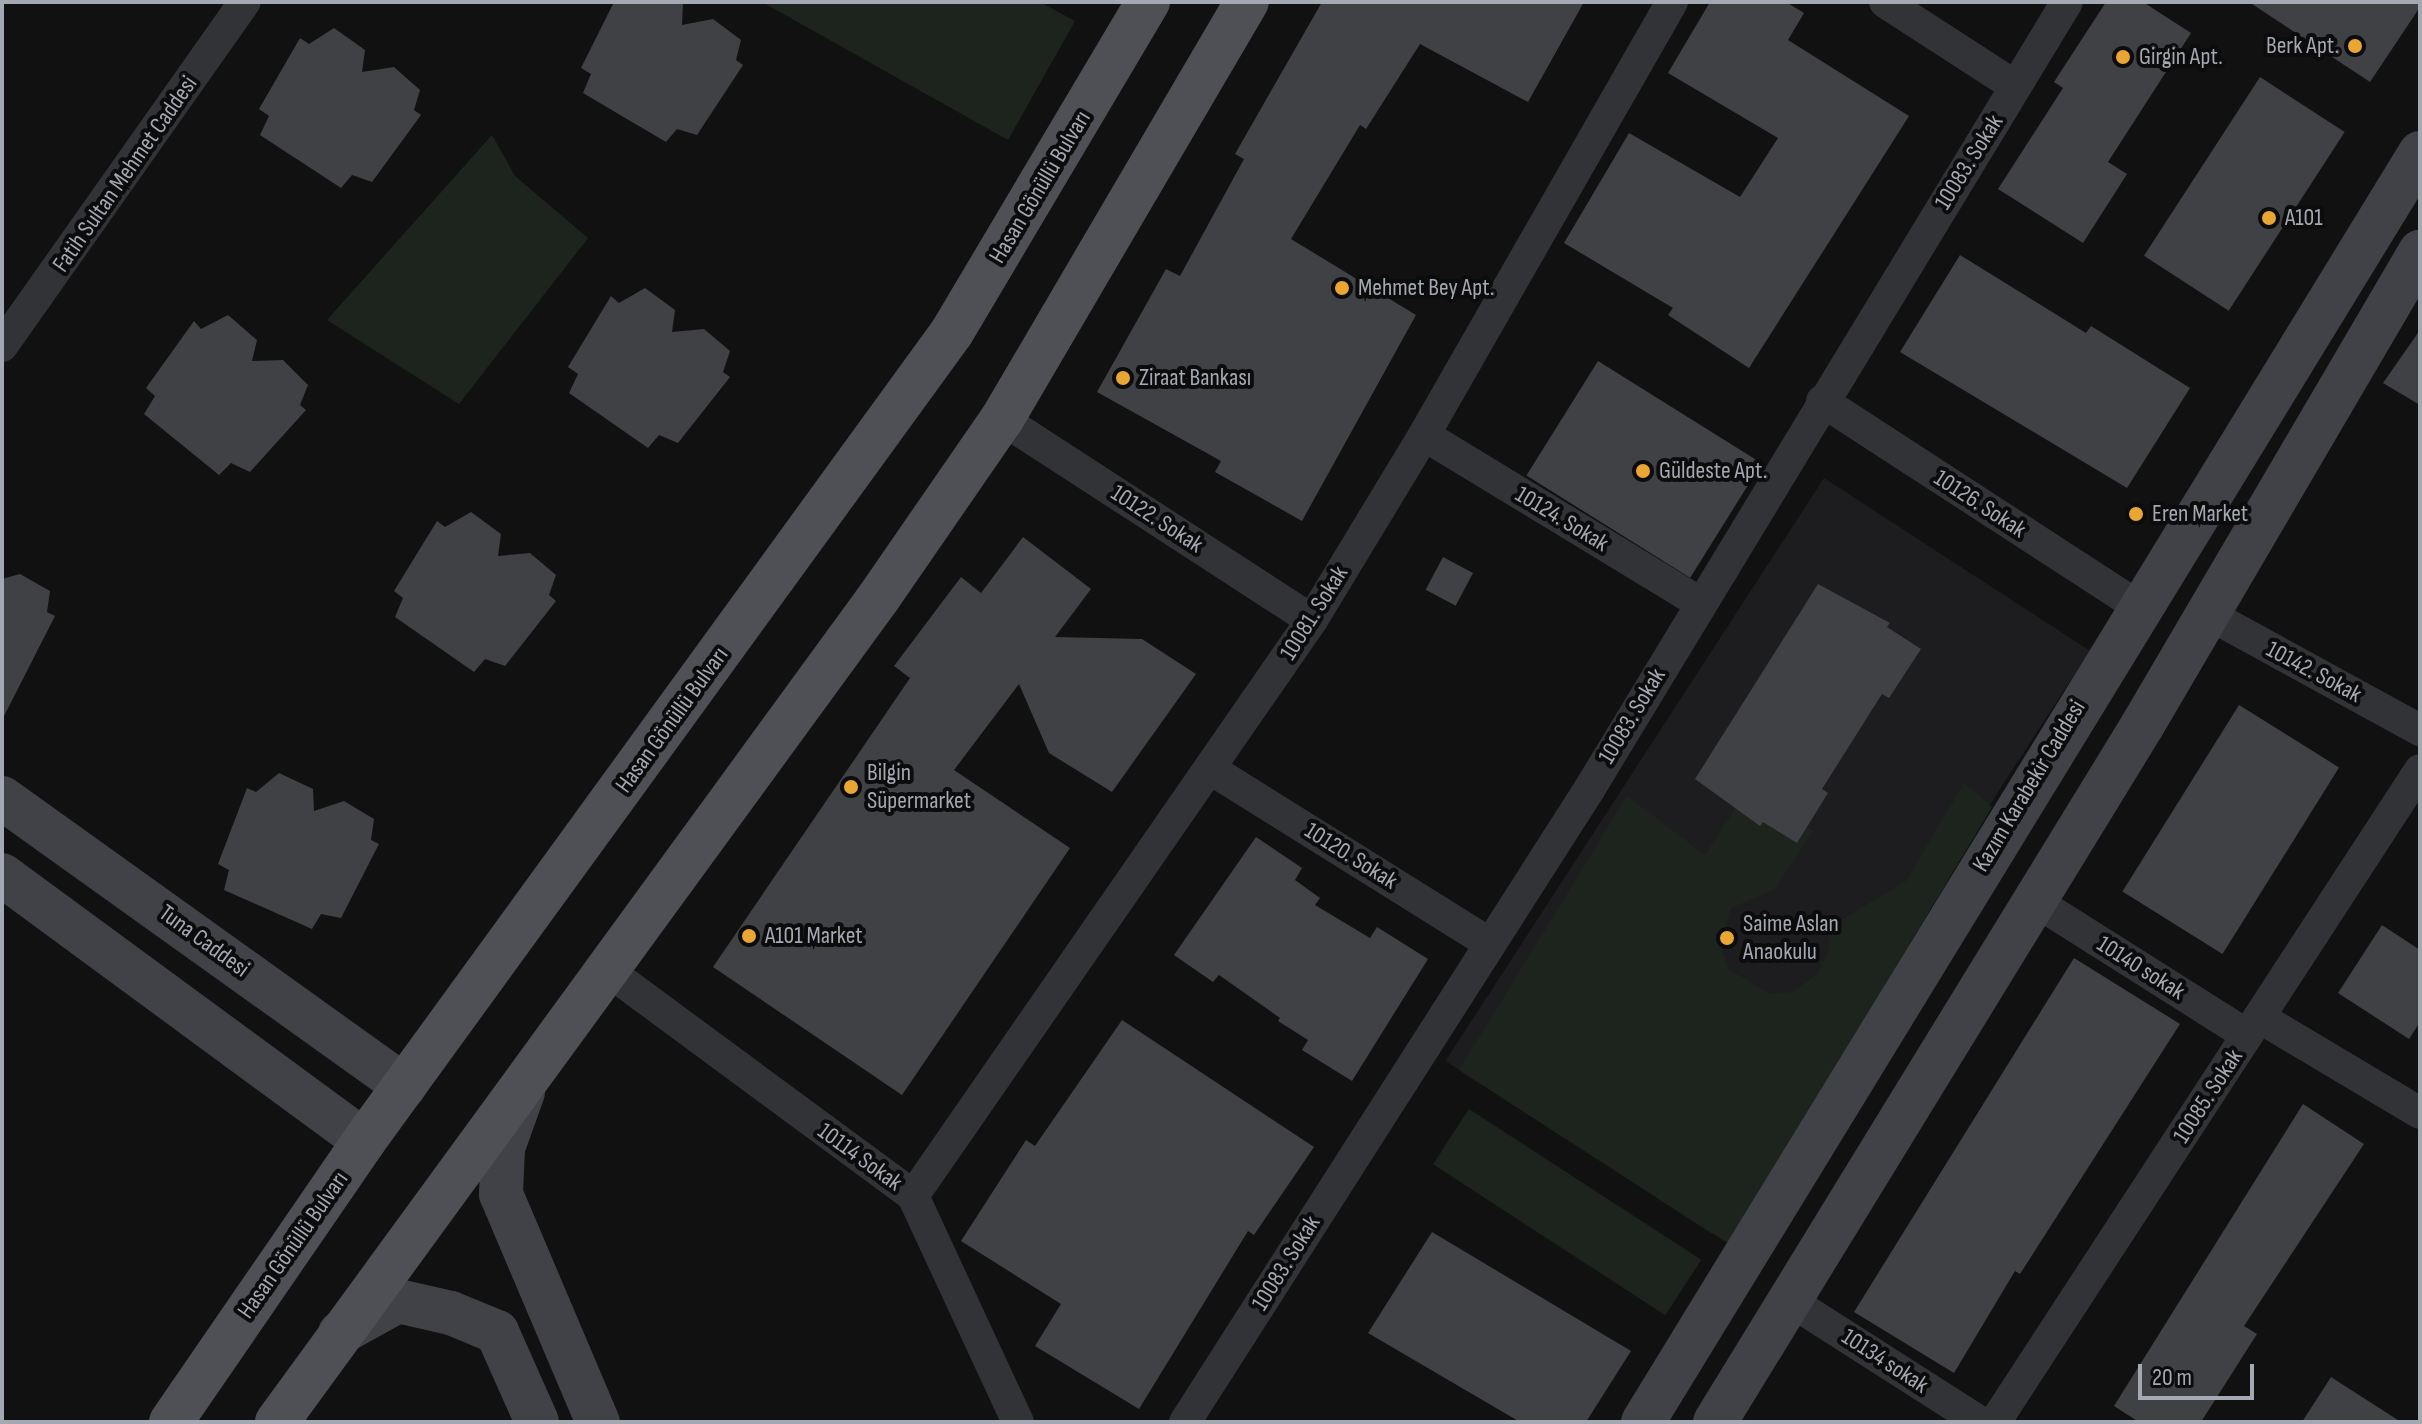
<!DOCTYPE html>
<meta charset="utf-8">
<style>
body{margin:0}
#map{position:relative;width:2422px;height:1424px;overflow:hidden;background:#111112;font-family:"Sofia Sans Condensed",sans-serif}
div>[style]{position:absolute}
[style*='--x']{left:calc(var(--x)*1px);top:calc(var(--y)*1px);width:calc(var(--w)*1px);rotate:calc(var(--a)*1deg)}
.built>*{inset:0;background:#1d1d1f;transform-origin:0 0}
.green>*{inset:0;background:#1d241e;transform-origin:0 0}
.building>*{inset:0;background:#404145;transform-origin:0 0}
.street>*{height:32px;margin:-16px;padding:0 16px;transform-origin:16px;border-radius:16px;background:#323337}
.secondary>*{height:44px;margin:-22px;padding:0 22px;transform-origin:22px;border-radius:22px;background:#404247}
.primary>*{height:44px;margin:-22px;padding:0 22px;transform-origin:22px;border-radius:22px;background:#4e5056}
.dots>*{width:22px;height:22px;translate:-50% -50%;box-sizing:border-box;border:4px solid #0c0c0d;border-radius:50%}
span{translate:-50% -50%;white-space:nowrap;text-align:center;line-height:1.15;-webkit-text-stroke:8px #0c0c0d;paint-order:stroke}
.poi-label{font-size:24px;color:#a3a8b2}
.right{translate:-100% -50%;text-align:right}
.left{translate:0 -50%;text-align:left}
.street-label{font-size:24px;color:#a3a8b2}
.frame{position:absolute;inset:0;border:4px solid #a3a8b2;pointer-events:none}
.scale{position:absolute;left:2138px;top:1364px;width:116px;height:36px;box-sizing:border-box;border:4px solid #a3a8b2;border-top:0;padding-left:10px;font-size:24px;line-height:28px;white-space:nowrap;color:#a3a8b2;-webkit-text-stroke:6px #0c0c0d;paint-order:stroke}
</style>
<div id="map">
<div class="built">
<div style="left:1824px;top:478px;width:317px;height:695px;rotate:33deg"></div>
</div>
<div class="green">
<div style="clip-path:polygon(762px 2px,1040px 2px,1075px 21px,1008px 140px)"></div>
<div style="clip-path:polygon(492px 135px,515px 176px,588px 238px,459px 404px,327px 320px)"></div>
<div style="clip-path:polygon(1964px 783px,1992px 807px,1729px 1244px,1459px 1070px,1627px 796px,1705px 855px,1748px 788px,1813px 831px,1774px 890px,1731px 908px,1720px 941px,1728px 969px,1770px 994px,1793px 992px,1817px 974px,1828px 953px,1830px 927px,1906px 881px)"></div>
<div style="left:1469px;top:1109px;width:277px;height:66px;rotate:33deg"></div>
</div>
<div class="building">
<div style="clip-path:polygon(614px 2px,683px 2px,682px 25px,713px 19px,741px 40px,736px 60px,743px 65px,697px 135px,677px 129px,666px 142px,583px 93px,591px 74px,581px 68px)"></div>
<div style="clip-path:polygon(1322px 2px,1584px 2px,1528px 102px,1420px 44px,1366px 129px,1360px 125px,1291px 239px,1416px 315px,1302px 521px,1215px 472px,1221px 461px,1097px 392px,1166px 269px,1180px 276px,1244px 159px,1235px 154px)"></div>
<div style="clip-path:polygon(1710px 2px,1786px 2px,1804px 13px,1788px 40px,1909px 116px,1749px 368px,1668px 315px,1673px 308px,1564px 243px,1629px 133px,1740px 197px,1778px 138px,1668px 73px)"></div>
<div style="clip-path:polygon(2106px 2px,2143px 2px,2191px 33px,2108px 162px,2127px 174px,2083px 243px,1998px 189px,2063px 88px,2054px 82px)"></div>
<div style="clip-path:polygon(2249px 2px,2420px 2px,2420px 7px,2370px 82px)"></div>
<div style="clip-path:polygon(334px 28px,365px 50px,362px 72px,394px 67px,420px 90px,414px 110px,421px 115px,372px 182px,352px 175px,341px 188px,260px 135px,269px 116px,259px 109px,300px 38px,309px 44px)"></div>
<div style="left:2260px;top:77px;width:101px;height:213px;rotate:33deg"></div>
<div style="clip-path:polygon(1960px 255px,2086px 333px,2091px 326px,2190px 388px,2127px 488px,1900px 352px)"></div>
<div style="clip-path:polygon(645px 288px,675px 310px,672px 332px,704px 329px,730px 351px,723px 372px,730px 377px,678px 443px,659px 435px,648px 448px,569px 393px,578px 374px,568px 367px,611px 296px,619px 303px)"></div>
<div style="clip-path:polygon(228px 315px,257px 340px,252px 361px,283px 360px,308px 385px,300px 405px,306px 410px,250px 472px,231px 463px,219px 475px,144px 414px,155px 396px,146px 388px,194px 321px,201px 329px)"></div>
<div style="clip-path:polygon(2420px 330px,2420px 405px,2383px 383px)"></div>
<div style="left:1598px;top:361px;width:193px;height:135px;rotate:32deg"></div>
<div style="clip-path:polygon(471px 512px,501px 534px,498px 556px,530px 553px,556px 575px,549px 595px,556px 601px,505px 666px,485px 659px,474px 672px,395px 617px,403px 598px,394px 591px,437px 521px,445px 527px)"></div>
<div style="clip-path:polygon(1023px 537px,1091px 589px,1055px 637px,1142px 639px,1196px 674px,1112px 792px,1049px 753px,1019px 684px,954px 770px,1070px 848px,902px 1095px,713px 967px,910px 678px,894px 666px,961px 577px,981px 593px)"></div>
<div style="left:1443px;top:557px;width:34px;height:37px;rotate:28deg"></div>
<div style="clip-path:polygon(20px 574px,50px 591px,47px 612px,55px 616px,2px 720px,2px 579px)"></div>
<div style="clip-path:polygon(1818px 584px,1890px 623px,1887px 627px,1921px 649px,1889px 698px,1882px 694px,1822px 789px,1828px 793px,1797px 843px,1763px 822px,1760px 826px,1695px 779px)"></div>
<div style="left:2239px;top:705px;width:118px;height:220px;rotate:32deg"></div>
<div style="clip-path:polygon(279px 773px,313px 789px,314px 811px,344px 801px,374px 819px,371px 840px,379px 844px,341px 918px,321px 914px,312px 929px,224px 890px,229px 870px,218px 864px,247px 788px,256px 792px)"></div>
<div style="clip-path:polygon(1256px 837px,1302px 868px,1295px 880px,1320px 898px,1315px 905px,1370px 938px,1377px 927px,1428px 959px,1352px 1081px,1302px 1050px,1308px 1040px,1278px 1021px,1280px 1018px,1219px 975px,1213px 982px,1174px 955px)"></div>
<div style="clip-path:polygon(2382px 925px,2420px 950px,2420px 1022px,2409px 1039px,2338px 993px)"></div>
<div style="clip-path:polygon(2074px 958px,2180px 1024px,2020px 1274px,2015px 1271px,1954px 1373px,1854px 1312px)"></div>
<div style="clip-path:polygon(1122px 1020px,1314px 1147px,1254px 1235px,1248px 1231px,1139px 1409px,1035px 1346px,1061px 1304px,961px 1241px,1026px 1140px,1035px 1146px)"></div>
<div style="clip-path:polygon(2303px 1104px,2364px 1144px,2244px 1326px,2257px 1334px,2201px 1422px,2139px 1422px,2114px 1406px)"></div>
<div style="clip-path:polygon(1432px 1232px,1631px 1351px,1586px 1422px,1520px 1422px,1368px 1333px)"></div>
<div style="clip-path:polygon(2331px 1377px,2401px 1422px,2302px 1422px)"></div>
</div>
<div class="street">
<div style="--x:1885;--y:2;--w:155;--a:32.9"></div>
<div style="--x:2;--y:346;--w:421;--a:-54.8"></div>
<div style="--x:1822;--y:401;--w:378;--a:33"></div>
<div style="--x:1002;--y:419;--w:369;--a:33"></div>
<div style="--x:1424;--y:435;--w:323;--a:31.3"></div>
<div style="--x:2208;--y:614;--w:242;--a:28.7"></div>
<div style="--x:1212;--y:770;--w:327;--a:32"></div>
<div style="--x:2035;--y:901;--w:251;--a:32.3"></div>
<div style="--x:607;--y:970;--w:380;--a:36.4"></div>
<div style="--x:913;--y:1196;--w:249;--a:65.1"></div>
<div style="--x:2259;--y:1017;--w:187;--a:30.8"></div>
<div style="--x:913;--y:1196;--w:701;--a:-55.29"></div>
<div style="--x:1312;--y:620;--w:216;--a:-58.8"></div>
<div style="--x:1424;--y:435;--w:499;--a:-60.2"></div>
<div style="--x:1789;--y:1300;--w:227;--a:32.6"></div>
<div style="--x:1185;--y:1422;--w:752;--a:-57.43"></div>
<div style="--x:1590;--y:788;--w:919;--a:-58.75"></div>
<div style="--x:1995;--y:1422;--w:778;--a:-56.9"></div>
</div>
<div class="secondary">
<div style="--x:2;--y:798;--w:495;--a:35.6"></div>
<div style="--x:2;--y:875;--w:449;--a:36.3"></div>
<div style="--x:523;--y:1092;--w:59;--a:109.7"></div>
<div style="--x:503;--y:1148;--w:46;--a:92.5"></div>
<div style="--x:501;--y:1194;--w:248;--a:67"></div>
<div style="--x:340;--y:1333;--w:66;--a:-28.9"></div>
<div style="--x:398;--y:1301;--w:54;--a:12.8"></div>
<div style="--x:451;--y:1313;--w:50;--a:22.4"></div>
<div style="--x:497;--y:1332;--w:98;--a:66"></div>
<div style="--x:1643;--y:1422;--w:1488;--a:-58.52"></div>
<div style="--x:1715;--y:1422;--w:817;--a:-58.47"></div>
<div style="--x:2142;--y:726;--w:550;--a:-59.61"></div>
</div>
<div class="primary">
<div style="--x:171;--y:1422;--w:341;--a:-55.5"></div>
<div style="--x:364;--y:1141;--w:1000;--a:-53.99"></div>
<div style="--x:952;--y:332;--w:384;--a:-59.3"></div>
<div style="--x:277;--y:1422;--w:1021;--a:-53.88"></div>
<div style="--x:879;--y:597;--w:216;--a:-55.4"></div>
<div style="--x:1002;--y:419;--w:484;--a:-59.6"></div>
</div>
<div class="dots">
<div style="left:2355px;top:46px;background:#e9a632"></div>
<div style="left:2123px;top:57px;background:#e9a632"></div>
<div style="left:2269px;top:218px;background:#e9a632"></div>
<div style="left:1342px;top:288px;background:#e9a632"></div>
<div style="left:1123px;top:378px;background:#e9a632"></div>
<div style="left:1643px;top:471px;background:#e9a632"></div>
<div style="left:2136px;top:514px;background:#e9a632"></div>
<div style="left:851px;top:787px;background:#e9a632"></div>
<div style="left:749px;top:936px;background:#e9a632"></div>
<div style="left:1727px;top:938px;background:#e9a632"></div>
</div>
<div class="poi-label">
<span class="right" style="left:2339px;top:46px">Berk Apt.</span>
<span class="left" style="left:2139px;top:57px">Girgin Apt.</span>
<span class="left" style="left:2285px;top:218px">A101</span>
<span class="left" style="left:1358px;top:288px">Mehmet Bey Apt.</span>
<span class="left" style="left:1139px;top:378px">Ziraat Bankası</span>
<span class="left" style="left:1659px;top:471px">Güldeste Apt.</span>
<span class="left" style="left:2152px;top:514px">Eren Market</span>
<span class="left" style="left:867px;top:787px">Bilgin<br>Süpermarket</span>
<span class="left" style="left:1743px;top:938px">Saime Aslan<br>Anaokulu</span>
<span class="left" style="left:765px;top:936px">A101 Market</span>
</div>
<div class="street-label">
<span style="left:1969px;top:162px;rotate:-58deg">10083. Sokak</span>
<span style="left:125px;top:174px;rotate:-55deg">Fatih Sultan Mehmet Caddesi</span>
<span style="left:1040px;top:187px;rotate:-59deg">Hasan Gönüllü Bulvarı</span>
<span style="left:1980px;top:504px;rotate:33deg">10126. Sokak</span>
<span style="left:1157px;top:519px;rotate:33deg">10122. Sokak</span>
<span style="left:1562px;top:519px;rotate:31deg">10124. Sokak</span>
<span style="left:1314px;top:613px;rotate:-58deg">10081. Sokak</span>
<span style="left:2314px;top:672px;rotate:28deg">10142. Sokak</span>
<span style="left:1632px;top:716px;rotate:-59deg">10083. Sokak</span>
<span style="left:672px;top:720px;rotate:-54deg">Hasan Gönüllü Bulvarı</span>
<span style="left:2029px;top:786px;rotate:-59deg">Kazım Karabekir Caddesi</span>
<span style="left:1351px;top:856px;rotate:32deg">10120. Sokak</span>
<span style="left:204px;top:941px;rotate:36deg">Tuna Caddesi</span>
<span style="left:2141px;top:968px;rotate:32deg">10140 sokak</span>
<span style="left:2208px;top:1096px;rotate:-57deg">10085. Sokak</span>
<span style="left:860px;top:1157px;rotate:36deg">10114 Sokak</span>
<span style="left:293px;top:1245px;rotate:-55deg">Hasan Gönüllü Bulvarı</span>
<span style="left:1286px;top:1263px;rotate:-58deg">10083. Sokak</span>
<span style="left:1885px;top:1361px;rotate:33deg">10134 sokak</span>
</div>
<div class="frame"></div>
<div class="scale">20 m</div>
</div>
